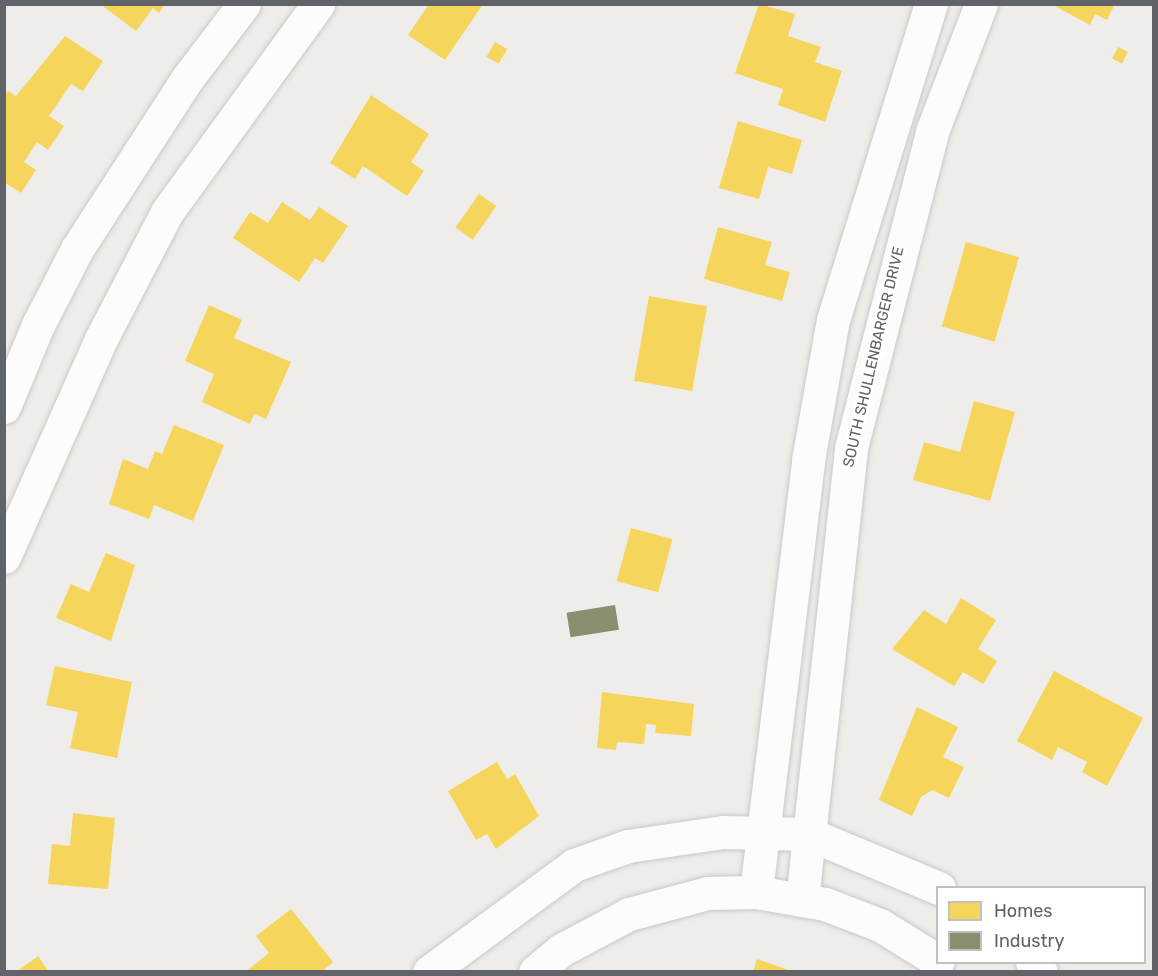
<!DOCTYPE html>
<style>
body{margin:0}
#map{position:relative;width:1158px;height:976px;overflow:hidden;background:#efedea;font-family:Rubik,sans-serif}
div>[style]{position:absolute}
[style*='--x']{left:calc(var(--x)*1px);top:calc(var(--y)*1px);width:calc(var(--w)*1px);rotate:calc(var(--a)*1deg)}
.homes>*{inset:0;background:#f6d55c;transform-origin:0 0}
.industry>*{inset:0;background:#8c8c6e;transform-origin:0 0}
.roads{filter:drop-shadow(0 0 2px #c9c9c9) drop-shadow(0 0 2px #c9c9c9)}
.minor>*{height:33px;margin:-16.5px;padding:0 16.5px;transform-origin:16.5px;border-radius:16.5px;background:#fdfcfc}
span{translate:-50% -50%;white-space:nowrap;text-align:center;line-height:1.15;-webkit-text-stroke:6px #fff;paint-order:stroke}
.street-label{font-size:15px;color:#606367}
.frame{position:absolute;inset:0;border:6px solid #606367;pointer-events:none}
.legend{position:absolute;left:936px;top:886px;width:210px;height:78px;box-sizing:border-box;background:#fff;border:2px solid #bfc1c2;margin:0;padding:8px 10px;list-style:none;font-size:18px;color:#606367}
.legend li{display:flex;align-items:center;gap:12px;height:30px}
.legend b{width:30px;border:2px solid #bfc1c2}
</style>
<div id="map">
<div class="homes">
<div style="clip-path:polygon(100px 4px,165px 4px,159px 13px,153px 8px,136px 31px)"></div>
<div style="clip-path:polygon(429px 4px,483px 4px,445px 60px,408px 35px)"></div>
<div style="clip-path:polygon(759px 4px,795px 14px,788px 36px,821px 47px,815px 62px,842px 71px,825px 122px,778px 105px,783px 89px,735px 73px)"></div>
<div style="clip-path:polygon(1051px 4px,1115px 4px,1107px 20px,1095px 14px,1090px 25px)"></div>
<div style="clip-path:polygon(65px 36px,103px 61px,83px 91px,71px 84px,49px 116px,64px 126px,48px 150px,37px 142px,24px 162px,36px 170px,21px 193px,4px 182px,4px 97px,8px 91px,16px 96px)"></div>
<div style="left:495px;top:42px;width:14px;height:17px;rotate:30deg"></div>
<div style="left:1118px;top:47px;width:11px;height:13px;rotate:27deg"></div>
<div style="clip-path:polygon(371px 95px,429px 134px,411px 162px,424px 171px,407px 196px,363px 166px,355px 179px,330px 163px)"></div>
<div style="clip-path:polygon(738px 121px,802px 140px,792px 174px,768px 167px,759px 199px,719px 188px)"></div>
<div style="left:479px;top:194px;width:21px;height:41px;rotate:35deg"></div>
<div style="clip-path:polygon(282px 202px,310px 220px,319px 207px,348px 226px,323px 263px,315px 258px,299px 282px,233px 238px,250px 212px,268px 223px)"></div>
<div style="clip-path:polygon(718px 227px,772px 242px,765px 265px,790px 272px,782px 301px,704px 279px)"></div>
<div style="left:966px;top:242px;width:55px;height:88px;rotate:16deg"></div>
<div style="left:649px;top:296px;width:59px;height:86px;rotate:10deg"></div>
<div style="clip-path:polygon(209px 305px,242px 320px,234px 338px,291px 362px,266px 419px,254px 414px,250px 424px,202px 402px,214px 374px,185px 361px)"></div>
<div style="clip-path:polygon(974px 401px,1015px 412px,990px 501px,913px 480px,924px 442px,960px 452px)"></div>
<div style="clip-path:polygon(174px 425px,224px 445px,193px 521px,154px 505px,149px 519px,109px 504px,123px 459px,148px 469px,155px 451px,162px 454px)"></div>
<div style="left:631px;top:528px;width:43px;height:55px;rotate:15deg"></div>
<div style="clip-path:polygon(106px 553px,135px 565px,111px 641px,56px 618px,71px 584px,89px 592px)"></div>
<div style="clip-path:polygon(961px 598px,996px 620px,978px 649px,997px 661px,983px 684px,963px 672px,954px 686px,892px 649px,924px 610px,946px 624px)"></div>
<div style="clip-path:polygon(55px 666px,132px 682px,117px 758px,70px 748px,78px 712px,46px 705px)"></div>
<div style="clip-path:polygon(1054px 671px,1143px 718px,1107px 786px,1082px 772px,1087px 762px,1058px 747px,1052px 760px,1017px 741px)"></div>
<div style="clip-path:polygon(602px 692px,694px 704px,691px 736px,655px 733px,656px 725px,646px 724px,644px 744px,617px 742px,616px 750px,597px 748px)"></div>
<div style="clip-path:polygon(917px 707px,958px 727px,943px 757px,964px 767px,949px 798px,932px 790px,921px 797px,912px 816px,879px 800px)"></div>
<div style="clip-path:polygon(497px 762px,507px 779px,515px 774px,539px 816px,496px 849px,487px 834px,476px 840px,448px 791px)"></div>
<div style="clip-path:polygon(73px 813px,115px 818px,108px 889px,48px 884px,52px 844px,70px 846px)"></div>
<div style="clip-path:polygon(291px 909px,333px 962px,321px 972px,245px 972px,269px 953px,256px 936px)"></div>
<div style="clip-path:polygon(38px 956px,49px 972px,16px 972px)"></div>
<div style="clip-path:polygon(757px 959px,792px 971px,792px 972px,753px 972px)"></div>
</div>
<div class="industry">
<div style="left:615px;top:605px;width:25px;height:49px;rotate:81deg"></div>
</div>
<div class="roads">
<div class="minor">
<div style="--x:4;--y:407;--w:89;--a:-67.5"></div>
<div style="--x:38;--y:325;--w:85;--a:-62.8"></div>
<div style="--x:77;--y:249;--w:202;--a:-57.1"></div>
<div style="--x:187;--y:79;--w:94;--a:-52.8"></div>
<div style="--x:4;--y:557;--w:239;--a:-66"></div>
<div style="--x:101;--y:339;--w:143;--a:-62.5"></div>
<div style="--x:167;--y:212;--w:257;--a:-54"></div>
<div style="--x:756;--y:892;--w:435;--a:-83.1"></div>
<div style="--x:808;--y:460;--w:142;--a:-79.9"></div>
<div style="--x:833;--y:320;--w:331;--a:-72.8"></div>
<div style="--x:802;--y:900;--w:455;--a:-83.8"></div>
<div style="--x:851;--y:448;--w:329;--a:-75.6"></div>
<div style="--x:933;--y:129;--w:134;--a:-69"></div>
<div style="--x:1032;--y:962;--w:13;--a:48"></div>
<div style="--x:429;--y:972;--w:180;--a:-36.4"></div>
<div style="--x:574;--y:865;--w:57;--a:-19.4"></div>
<div style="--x:628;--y:846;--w:96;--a:-8.4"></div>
<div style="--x:723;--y:832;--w:86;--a:1.3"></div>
<div style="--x:809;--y:834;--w:141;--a:22.6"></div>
<div style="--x:535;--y:972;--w:34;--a:-40"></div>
<div style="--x:561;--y:950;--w:77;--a:-27.9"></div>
<div style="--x:629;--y:914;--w:82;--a:-14.9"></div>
<div style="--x:708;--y:893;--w:48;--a:-1.2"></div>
<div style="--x:756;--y:892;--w:70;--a:9.9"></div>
<div style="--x:825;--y:904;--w:59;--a:20.9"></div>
<div style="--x:880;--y:925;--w:68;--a:31.8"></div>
</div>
</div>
<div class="street-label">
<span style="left:874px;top:357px;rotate:-77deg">SOUTH SHULLENBARGER DRIVE</span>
</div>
<div class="frame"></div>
<ul class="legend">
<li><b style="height:16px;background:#f6d55c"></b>Homes</li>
<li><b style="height:16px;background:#8c8c6e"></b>Industry</li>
</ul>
</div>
